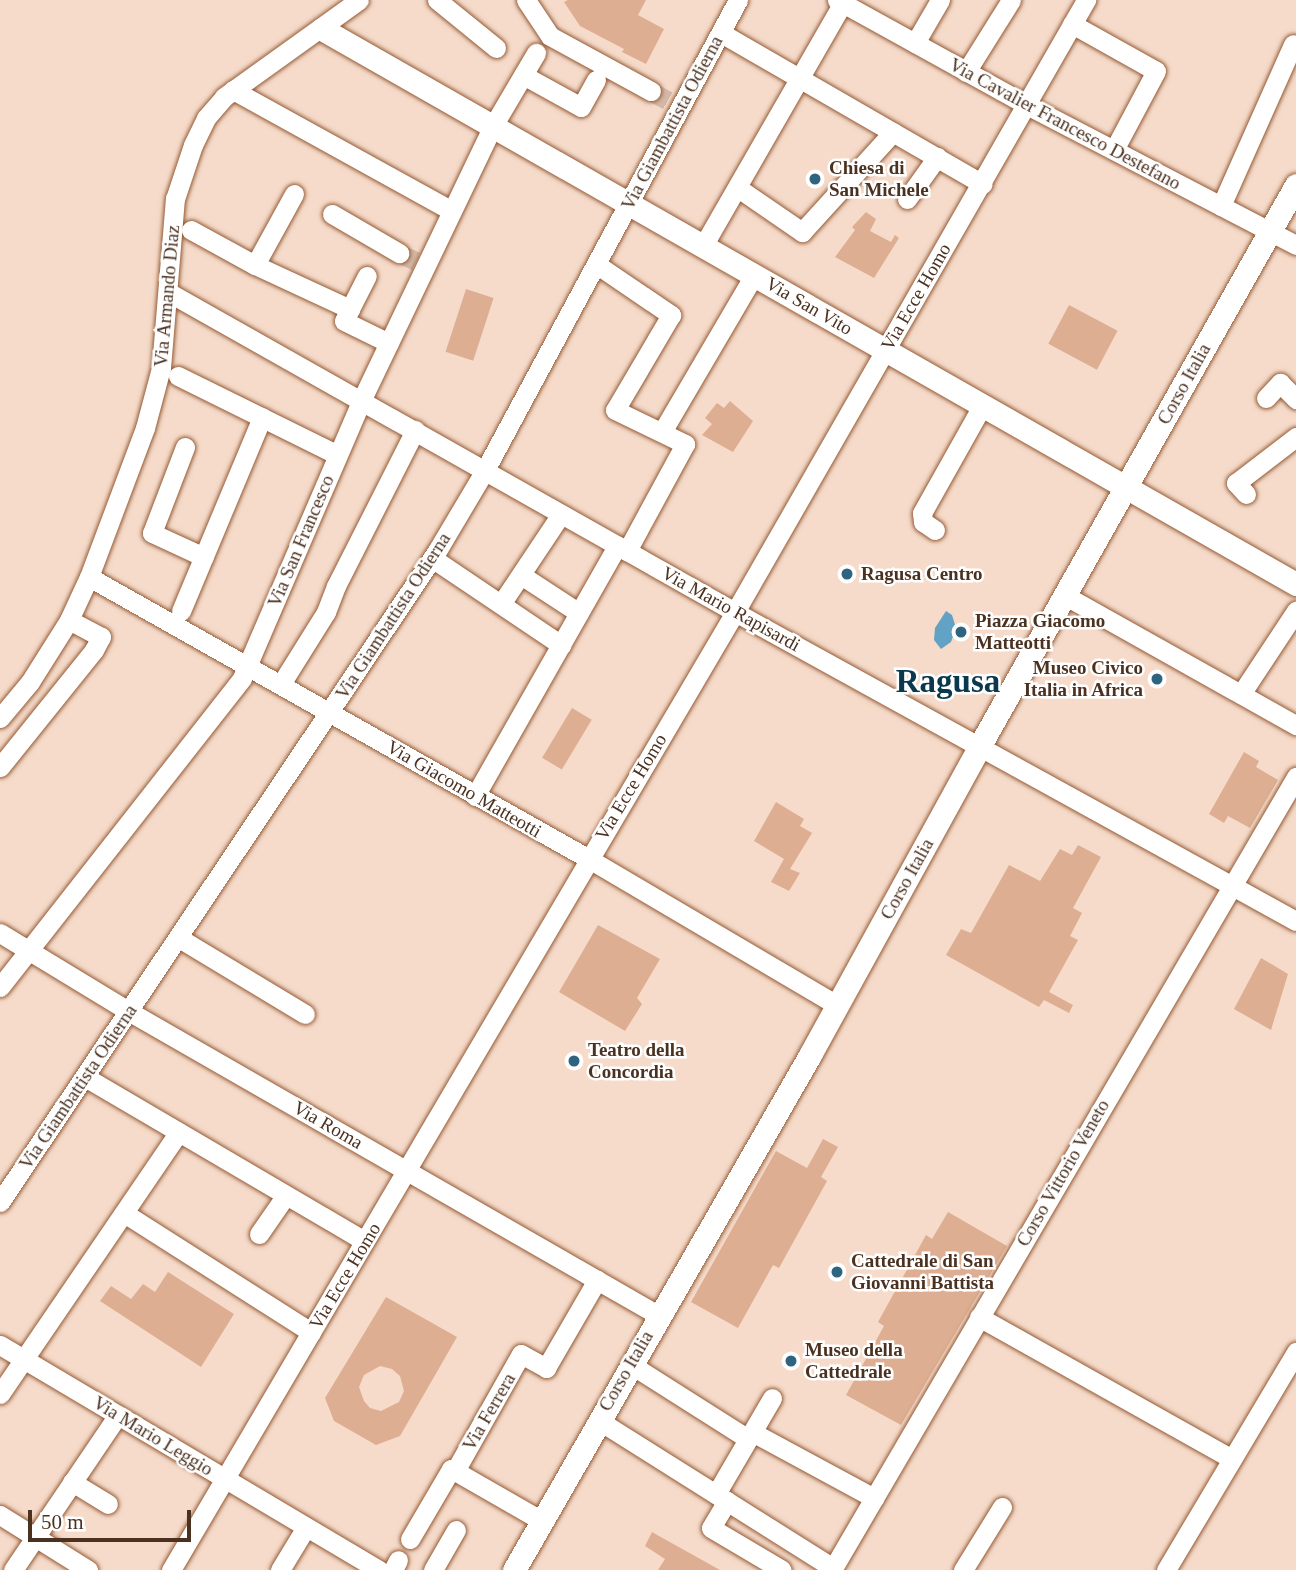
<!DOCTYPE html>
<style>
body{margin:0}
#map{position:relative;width:1296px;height:1570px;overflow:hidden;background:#f6dbca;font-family:Georgia,serif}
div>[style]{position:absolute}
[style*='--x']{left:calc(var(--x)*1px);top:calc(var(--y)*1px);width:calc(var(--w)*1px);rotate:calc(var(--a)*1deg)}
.green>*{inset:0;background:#ddae91;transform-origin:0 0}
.water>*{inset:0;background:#62a2c5}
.minor-tunnel>*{height:19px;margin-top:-9.5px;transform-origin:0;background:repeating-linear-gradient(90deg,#d4b9a8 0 19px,transparent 0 29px)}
.roads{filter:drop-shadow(0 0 2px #945a34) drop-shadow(0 0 2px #945a34)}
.minor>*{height:19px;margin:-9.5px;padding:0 9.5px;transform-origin:9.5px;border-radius:9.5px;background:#fff}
.tertiary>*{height:23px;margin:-11.5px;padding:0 11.5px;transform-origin:11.5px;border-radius:11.5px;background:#fff}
.dots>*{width:19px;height:19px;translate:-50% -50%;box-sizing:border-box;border:4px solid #fff;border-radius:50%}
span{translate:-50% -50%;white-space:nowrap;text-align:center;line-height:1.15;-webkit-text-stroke:5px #fff;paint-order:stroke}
.street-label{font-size:19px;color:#4b3120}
.poi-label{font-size:19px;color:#4b3120;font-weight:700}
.left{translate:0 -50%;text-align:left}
.right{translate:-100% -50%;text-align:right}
.town-label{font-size:33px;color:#0a384d;font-weight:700}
.scale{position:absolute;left:28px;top:1510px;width:163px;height:32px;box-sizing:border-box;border:4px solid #4b3120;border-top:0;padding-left:9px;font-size:21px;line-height:24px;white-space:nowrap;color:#4b3120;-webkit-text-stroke:5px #fff;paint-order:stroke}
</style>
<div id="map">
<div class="green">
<div style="clip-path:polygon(568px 0,646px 0,638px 15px,664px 29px,646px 64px,622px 52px,624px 49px,580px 26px,564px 2px)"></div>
<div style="clip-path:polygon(866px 212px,876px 219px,870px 231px,891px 242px,895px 235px,899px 238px,874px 278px,835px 257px,855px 230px,852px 227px)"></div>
<div style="left:466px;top:289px;width:29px;height:66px;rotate:18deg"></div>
<div style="left:1069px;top:305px;width:55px;height:44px;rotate:28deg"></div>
<div style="clip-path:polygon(730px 401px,753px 421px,733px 452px,702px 435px,712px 424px,705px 418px,717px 403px,724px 408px)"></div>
<div style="left:572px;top:708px;width:23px;height:58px;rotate:31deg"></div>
<div style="clip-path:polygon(1244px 752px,1259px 761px,1256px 767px,1278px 780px,1250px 828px,1228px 816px,1224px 823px,1209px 814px)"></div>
<div style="clip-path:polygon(776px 802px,804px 819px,800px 826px,812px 833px,790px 869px,800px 873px,789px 891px,771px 882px,784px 859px,754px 841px)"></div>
<div style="clip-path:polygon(1078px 845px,1101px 857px,1073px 908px,1082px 913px,1070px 936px,1078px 940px,1049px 992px,1073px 1005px,1069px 1013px,1044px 1000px,1039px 1007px,946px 955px,961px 929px,971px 933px,1009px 865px,1040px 881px,1060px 849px,1072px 855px)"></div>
<div style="clip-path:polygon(598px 925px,660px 959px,637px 998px,642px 1004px,625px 1031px,559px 992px)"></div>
<div style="clip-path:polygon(1261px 958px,1288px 974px,1271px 1030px,1234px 1009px)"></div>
<div style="clip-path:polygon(823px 1139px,838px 1147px,821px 1177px,827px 1181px,779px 1268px,773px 1265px,738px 1328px,691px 1302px,776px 1151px,807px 1168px)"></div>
<div style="clip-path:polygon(948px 1212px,1007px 1246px,901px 1425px,846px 1395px,884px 1326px,878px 1322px,904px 1275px,926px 1235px,932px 1239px)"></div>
<div style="clip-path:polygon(168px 1272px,234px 1314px,201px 1367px,100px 1301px,111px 1286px,131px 1299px,143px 1284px,155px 1292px)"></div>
<div style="clip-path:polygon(evenodd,386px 1297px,457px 1337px,400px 1436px,376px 1445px,334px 1421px,325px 1398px,386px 1297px,380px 1366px,392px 1369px,400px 1376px,404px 1391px,399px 1402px,381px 1411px,370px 1408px,364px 1401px,359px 1387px,364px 1375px,380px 1366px)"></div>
<div style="clip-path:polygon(652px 1532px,659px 1536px,720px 1570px,658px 1570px,665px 1559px,645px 1546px)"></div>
</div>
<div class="water">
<div style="clip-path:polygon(946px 611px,952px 615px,956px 628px,951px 642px,941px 649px,934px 640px,935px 628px)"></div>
</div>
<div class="minor-tunnel">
<div style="--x:651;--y:91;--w:23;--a:29"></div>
<div style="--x:399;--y:253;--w:29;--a:25"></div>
</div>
<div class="roads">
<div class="minor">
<div style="--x:437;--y:0;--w:76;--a:39.1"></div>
<div style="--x:526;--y:0;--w:43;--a:56.3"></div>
<div style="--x:550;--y:36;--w:115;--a:28.6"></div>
<div style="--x:837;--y:0;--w:217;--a:28.9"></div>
<div style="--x:1027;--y:105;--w:303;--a:27.5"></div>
<div style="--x:1072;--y:24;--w:96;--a:29.2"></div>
<div style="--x:1156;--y:71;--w:89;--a:118"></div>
<div style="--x:721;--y:33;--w:302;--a:30"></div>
<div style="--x:915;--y:43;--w:50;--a:-59.8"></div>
<div style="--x:966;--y:72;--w:85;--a:-58"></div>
<div style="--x:523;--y:75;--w:66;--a:28.9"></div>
<div style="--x:581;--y:107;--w:31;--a:-61"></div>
<div style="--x:233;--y:90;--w:250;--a:28.9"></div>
<div style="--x:738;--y:188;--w:78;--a:34.5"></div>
<div style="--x:802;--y:232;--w:135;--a:-47.7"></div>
<div style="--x:907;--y:199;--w:52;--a:-54.5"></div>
<div style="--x:1221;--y:206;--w:177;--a:-66"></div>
<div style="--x:332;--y:214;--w:78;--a:30.2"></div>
<div style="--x:191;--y:230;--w:73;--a:28.7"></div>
<div style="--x:255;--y:265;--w:105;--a:24.9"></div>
<div style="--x:350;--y:309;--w:13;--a:117"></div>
<div style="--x:344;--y:321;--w:50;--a:26.1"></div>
<div style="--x:703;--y:246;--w:279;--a:-60.1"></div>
<div style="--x:596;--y:264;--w:91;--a:34.2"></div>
<div style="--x:671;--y:315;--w:110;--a:120.5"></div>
<div style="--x:615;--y:410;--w:78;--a:25.9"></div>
<div style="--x:685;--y:444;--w:122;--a:118.5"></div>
<div style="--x:255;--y:265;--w:81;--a:-61.2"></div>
<div style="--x:168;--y:292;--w:651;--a:29.44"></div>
<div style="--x:735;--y:612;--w:640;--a:28.85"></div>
<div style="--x:350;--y:309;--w:37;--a:-63"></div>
<div style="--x:178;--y:376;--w:178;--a:26.3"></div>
<div style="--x:1266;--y:398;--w:21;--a:-47"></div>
<div style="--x:1280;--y:383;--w:23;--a:45"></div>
<div style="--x:662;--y:432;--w:182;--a:-59.6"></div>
<div style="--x:185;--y:447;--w:92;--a:111"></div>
<div style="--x:152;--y:533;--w:57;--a:24.8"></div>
<div style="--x:1246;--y:494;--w:15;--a:-132"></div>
<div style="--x:1236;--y:483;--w:76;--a:-37.5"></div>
<div style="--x:935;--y:530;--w:14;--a:-146"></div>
<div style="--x:923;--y:522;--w:9;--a:-96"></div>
<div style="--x:922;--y:513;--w:123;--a:-60.7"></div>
<div style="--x:432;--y:558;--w:156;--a:34"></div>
<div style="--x:521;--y:575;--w:69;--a:33.2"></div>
<div style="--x:89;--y:577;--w:574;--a:29.42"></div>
<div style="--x:589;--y:859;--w:288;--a:30.5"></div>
<div style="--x:1064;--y:595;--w:266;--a:29.3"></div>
<div style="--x:501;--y:604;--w:108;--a:-56.3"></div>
<div style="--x:181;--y:611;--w:210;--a:-67.3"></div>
<div style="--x:281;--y:684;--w:85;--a:-58"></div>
<div style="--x:326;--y:612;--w:28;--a:-69"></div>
<div style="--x:336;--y:586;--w:175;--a:-63.1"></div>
<div style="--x:1241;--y:694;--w:100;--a:-56.5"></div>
<div style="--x:0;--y:718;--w:47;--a:-50.2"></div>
<div style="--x:30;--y:682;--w:73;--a:-57.8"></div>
<div style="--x:69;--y:620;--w:47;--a:-65.1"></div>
<div style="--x:89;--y:577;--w:159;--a:-69.4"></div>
<div style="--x:145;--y:428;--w:62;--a:-75.1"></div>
<div style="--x:161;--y:368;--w:170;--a:-85.3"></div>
<div style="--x:175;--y:199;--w:57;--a:-71.6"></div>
<div style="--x:193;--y:145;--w:30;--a:-64"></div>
<div style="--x:206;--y:118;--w:28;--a:-49"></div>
<div style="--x:224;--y:97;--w:166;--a:-35.7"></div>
<div style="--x:0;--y:767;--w:150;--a:-51.2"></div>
<div style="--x:94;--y:650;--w:15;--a:-62"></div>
<div style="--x:101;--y:637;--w:36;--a:-152"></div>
<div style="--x:475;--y:796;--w:288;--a:-60.4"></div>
<div style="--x:0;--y:933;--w:152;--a:31.3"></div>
<div style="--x:130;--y:1012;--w:609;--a:29.85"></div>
<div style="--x:179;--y:938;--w:147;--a:31.1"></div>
<div style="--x:0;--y:987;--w:392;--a:-51.9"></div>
<div style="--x:242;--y:678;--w:304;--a:-66.7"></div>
<div style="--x:362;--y:399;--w:303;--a:-64.4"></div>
<div style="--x:493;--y:126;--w:85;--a:-59.5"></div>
<div style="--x:85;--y:1077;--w:324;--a:30.4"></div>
<div style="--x:0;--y:1202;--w:784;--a:-56.13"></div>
<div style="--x:437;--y:551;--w:94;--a:-59.3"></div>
<div style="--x:485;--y:470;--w:534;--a:-61.71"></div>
<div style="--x:124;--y:1213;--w:222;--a:32.5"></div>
<div style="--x:259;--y:1234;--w:47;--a:-55.3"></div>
<div style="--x:979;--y:1317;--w:290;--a:29.3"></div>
<div style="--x:0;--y:1345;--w:441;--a:30.7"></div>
<div style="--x:630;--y:1364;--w:140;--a:32.4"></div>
<div style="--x:0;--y:1394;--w:317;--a:-55.7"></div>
<div style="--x:598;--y:1420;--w:278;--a:32.2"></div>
<div style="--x:752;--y:1432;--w:139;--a:28.4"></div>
<div style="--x:455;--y:1471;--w:100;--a:29.9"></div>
<div style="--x:72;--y:1482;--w:42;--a:31.4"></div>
<div style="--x:716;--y:1494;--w:111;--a:-59.7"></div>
<div style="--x:727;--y:1501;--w:31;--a:121"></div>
<div style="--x:711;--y:1528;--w:82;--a:30.6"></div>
<div style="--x:0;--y:1515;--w:104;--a:32"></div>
<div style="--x:410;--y:1539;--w:81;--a:-59.6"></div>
<div style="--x:451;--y:1469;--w:4;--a:27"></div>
<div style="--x:455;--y:1471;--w:134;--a:-60.6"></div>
<div style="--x:521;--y:1354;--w:29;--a:29"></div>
<div style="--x:546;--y:1368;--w:102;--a:-59.9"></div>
<div style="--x:13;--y:1570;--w:187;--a:-55.9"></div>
<div style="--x:171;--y:1570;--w:1112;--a:-59.51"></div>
<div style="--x:735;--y:612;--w:706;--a:-60.16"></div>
<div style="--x:280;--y:1570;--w:50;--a:-58.8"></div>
<div style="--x:393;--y:1570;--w:11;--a:-63"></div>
<div style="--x:433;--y:1570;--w:46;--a:-60.1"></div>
<div style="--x:832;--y:1570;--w:919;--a:-59.67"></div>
<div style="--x:963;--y:1570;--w:74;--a:-58.2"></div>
<div style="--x:1166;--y:1570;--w:254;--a:-59.2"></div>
</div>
<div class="tertiary">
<div style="--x:322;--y:29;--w:1121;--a:29.68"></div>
<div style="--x:514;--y:1570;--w:594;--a:-60.11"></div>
<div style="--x:810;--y:1055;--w:351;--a:-61.2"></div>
<div style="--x:979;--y:747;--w:645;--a:-60.57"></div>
</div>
</div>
<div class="dots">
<div style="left:815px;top:179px;background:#2e647f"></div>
<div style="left:847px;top:574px;background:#2e647f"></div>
<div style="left:961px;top:632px;background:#2e647f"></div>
<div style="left:1157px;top:679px;background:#2e647f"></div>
<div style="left:574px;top:1061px;background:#2e647f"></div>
<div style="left:837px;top:1272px;background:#2e647f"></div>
<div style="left:791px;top:1361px;background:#2e647f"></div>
</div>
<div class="street-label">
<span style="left:672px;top:123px;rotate:-62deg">Via Giambattista Odierna</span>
<span style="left:1065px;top:124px;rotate:28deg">Via Cavalier Francesco Destefano</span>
<span style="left:167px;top:296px;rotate:-85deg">Via Armando Diaz</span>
<span style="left:916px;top:297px;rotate:-60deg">Via Ecce Homo</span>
<span style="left:809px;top:306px;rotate:30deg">Via San Vito</span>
<span style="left:1184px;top:384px;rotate:-61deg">Corso Italia</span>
<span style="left:301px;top:541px;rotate:-67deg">Via San Francesco</span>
<span style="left:731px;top:609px;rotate:29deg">Via Mario Rapisardi</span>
<span style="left:393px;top:616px;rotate:-57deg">Via Giambattista Odierna</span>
<span style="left:631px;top:787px;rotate:-59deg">Via Ecce Homo</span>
<span style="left:464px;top:789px;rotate:30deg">Via Giacomo Matteotti</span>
<span style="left:907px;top:879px;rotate:-61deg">Corso Italia</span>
<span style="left:78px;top:1087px;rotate:-56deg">Via Giambattista Odierna</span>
<span style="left:328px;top:1125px;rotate:30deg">Via Roma</span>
<span style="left:1063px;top:1173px;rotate:-60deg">Corso Vittorio Veneto</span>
<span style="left:345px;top:1276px;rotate:-59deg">Via Ecce Homo</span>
<span style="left:626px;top:1371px;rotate:-60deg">Corso Italia</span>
<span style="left:489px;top:1412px;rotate:-60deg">Via Ferrera</span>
<span style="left:153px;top:1436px;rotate:31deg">Via Mario Leggio</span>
</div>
<div class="poi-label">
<span class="left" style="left:829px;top:179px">Chiesa di<br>San Michele</span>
<span class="left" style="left:861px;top:574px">Ragusa Centro</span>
<span class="left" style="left:975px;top:632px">Piazza Giacomo<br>Matteotti</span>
<span class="right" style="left:1143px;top:679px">Museo Civico<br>Italia in Africa</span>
<span class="left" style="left:588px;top:1061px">Teatro della<br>Concordia</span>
<span class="left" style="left:851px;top:1272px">Cattedrale di San<br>Giovanni Battista</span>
<span class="left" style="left:805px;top:1361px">Museo della<br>Cattedrale</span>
</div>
<div class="town-label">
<span style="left:948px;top:682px">Ragusa</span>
</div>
<div class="scale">50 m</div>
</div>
